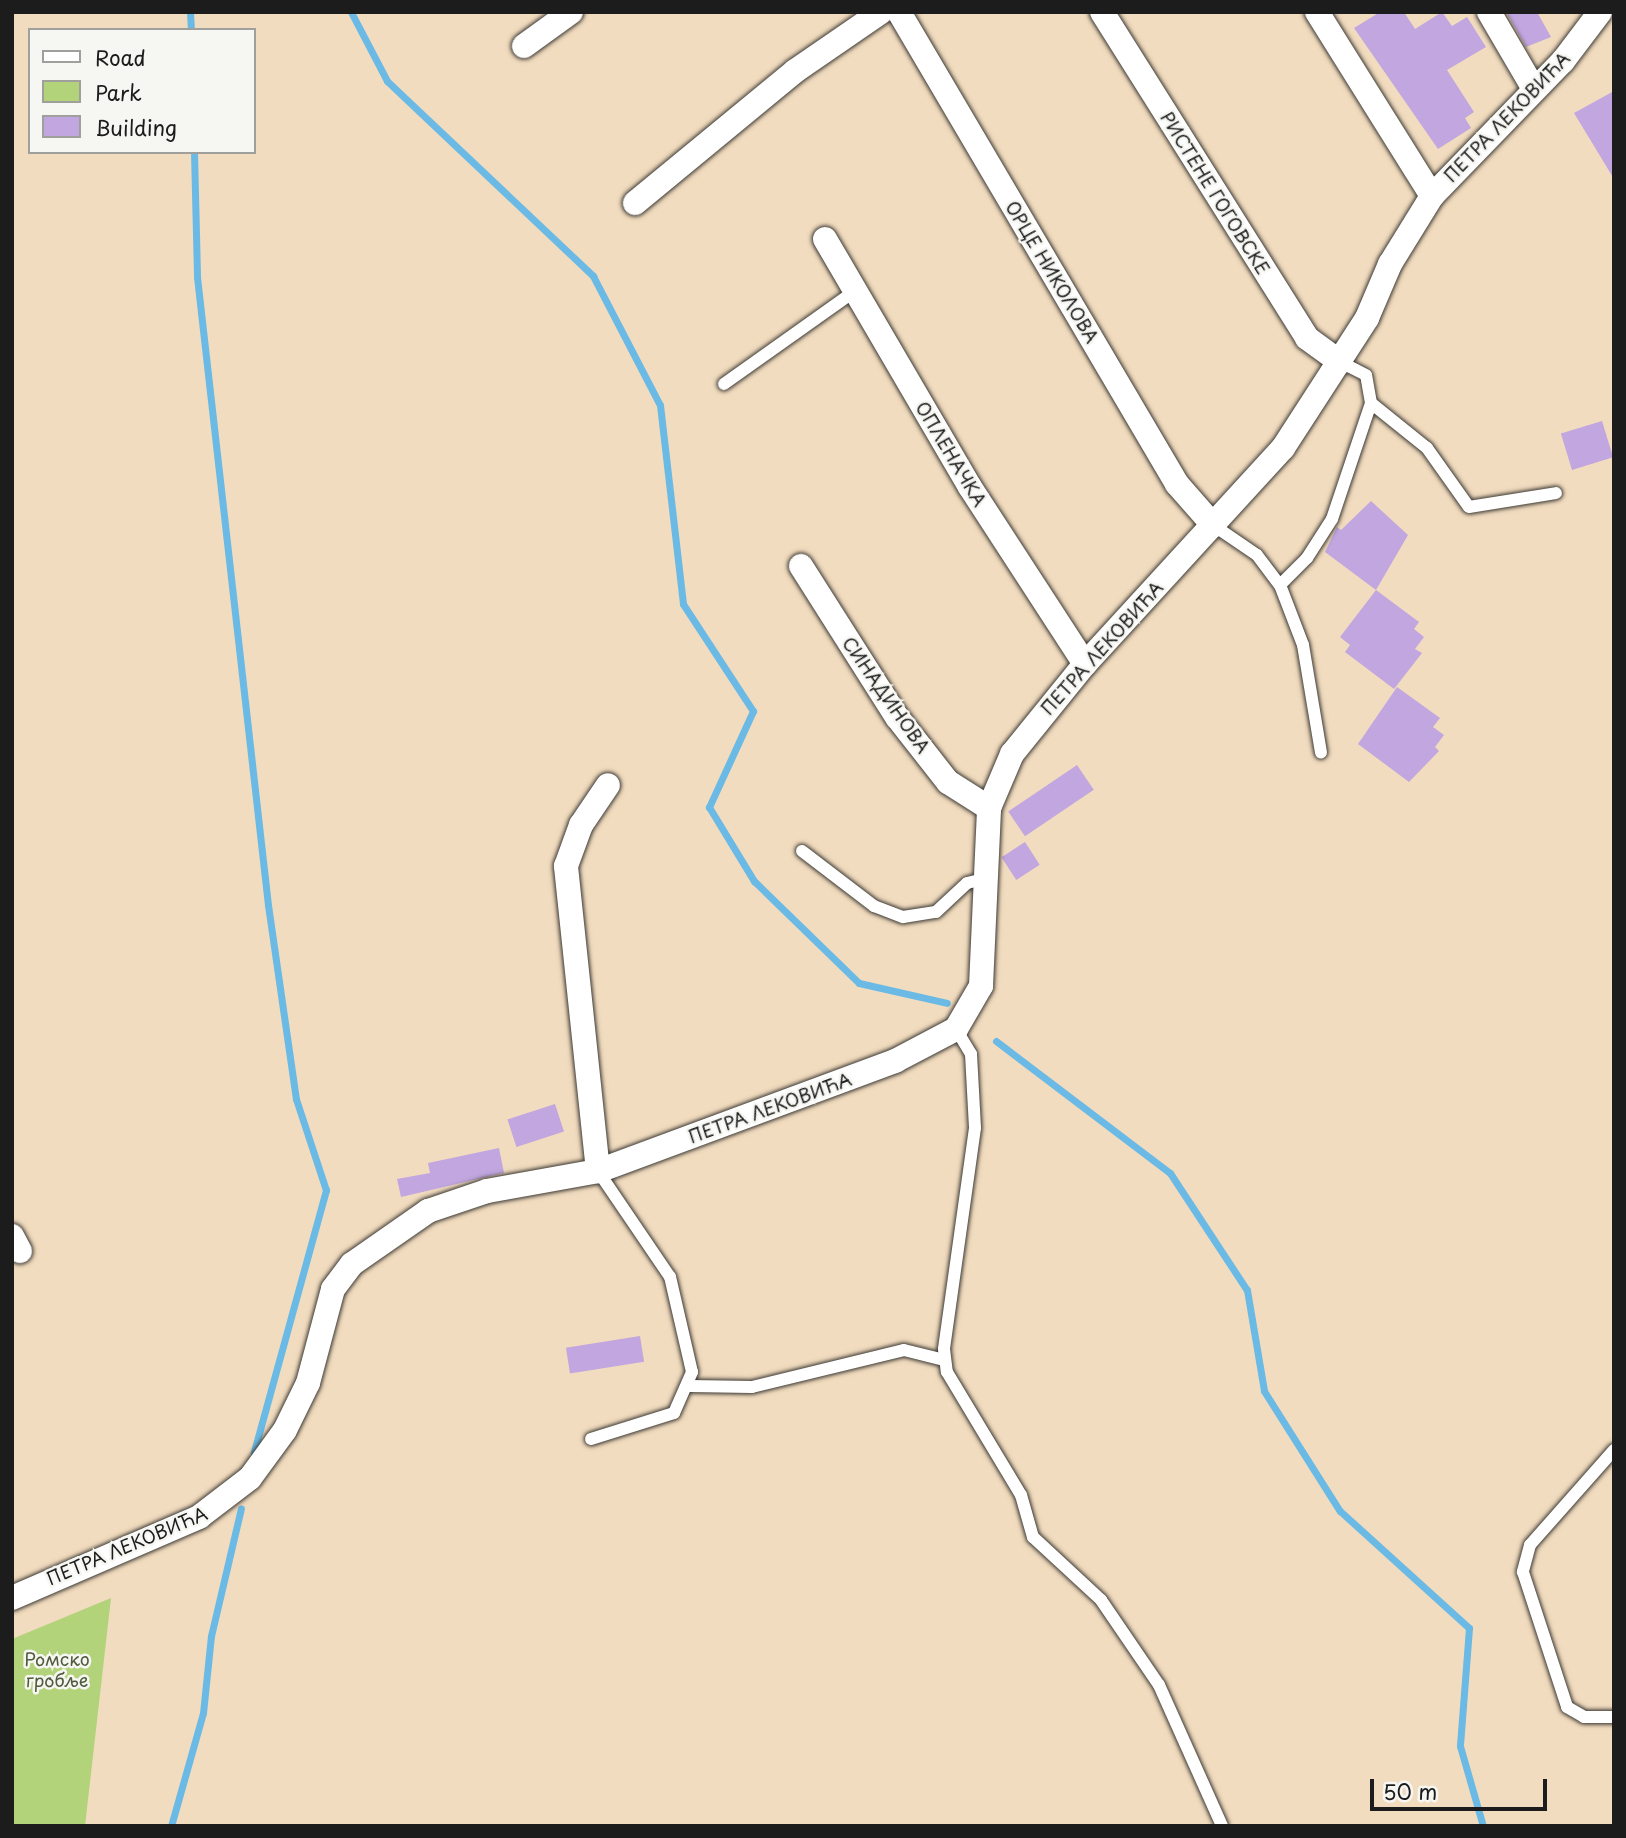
<!DOCTYPE html>
<meta charset="utf-8">
<style>
body{margin:0}
#map{position:relative;width:1626px;height:1838px;overflow:hidden;background:#f2dcbf;font-family:"Playpen Sans",sans-serif}
div>[style]{position:absolute}
[style*='--x']{left:calc(var(--x)*1px);top:calc(var(--y)*1px);width:calc(var(--w)*1px);rotate:calc(var(--a)*1deg)}
.green>*{inset:0;background:#b2d37a}
.stream>*{height:7px;margin:-3.5px;padding:0 3.5px;transform-origin:3.5px;border-radius:3.5px;background:#6abae5}
.building>*{inset:0;background:#c1a6df;transform-origin:0 0}
.roads{filter:drop-shadow(0 0 2px #3c3934) drop-shadow(0 0 2px #3c3934)}
.service>*{height:12px;margin:-6px;padding:0 6px;transform-origin:6px;border-radius:6px;background:#fff}
.minor>*{height:24px;margin:-12px;padding:0 12px;transform-origin:12px;border-radius:12px;background:#fff}
span{translate:-50% -50%;white-space:nowrap;text-align:center;line-height:1.15;-webkit-text-stroke:5px #f6f6f2;paint-order:stroke}
.street-label{font-size:18px;color:#1c1c1c}
.park-label{font-size:18px;color:#505c3d}
.frame{position:absolute;inset:0;border:14px solid #1c1c1c;pointer-events:none}
.legend{position:absolute;left:28px;top:28px;width:228px;height:126px;box-sizing:border-box;background:#f6f6f2;border:2px solid #9f9f9c;margin:0;padding:9px 12px;list-style:none;font-size:21px;color:#1c1c1c}
.legend li{display:flex;align-items:center;gap:14px;height:35px}
.legend b{width:35px;border:2px solid #9f9f9c}
.scale{position:absolute;left:1370px;top:1779px;width:177px;height:32px;box-sizing:border-box;border:4px solid #1c1c1c;border-top:0;padding-left:9px;font-size:21px;line-height:24px;white-space:nowrap;color:#1c1c1c;-webkit-text-stroke:5px #f6f6f2;paint-order:stroke}
</style>
<div id="map">
<div class="green">
<div style="clip-path:polygon(111px 1598px,85px 1826px,12px 1826px,12px 1639px)"></div>
</div>
<div class="stream">
<div style="--x:190;--y:12;--w:18;--a:87"></div>
<div style="--x:351;--y:12;--w:78;--a:62.4"></div>
<div style="--x:387;--y:81;--w:284;--a:43.4"></div>
<div style="--x:593;--y:276;--w:145;--a:62.6"></div>
<div style="--x:660;--y:405;--w:200;--a:83.4"></div>
<div style="--x:683;--y:604;--w:128;--a:56.8"></div>
<div style="--x:753;--y:711;--w:106;--a:114.6"></div>
<div style="--x:709;--y:807;--w:87;--a:58.7"></div>
<div style="--x:754;--y:881;--w:146;--a:44.2"></div>
<div style="--x:859;--y:983;--w:90;--a:12.8"></div>
<div style="--x:194;--y:152;--w:125;--a:88.6"></div>
<div style="--x:197;--y:277;--w:632;--a:83.55"></div>
<div style="--x:268;--y:905;--w:196;--a:81.8"></div>
<div style="--x:296;--y:1099;--w:96;--a:71.8"></div>
<div style="--x:326;--y:1190;--w:272;--a:105.4"></div>
<div style="--x:996;--y:1041;--w:218;--a:37.2"></div>
<div style="--x:1170;--y:1173;--w:140;--a:56.7"></div>
<div style="--x:1247;--y:1290;--w:102;--a:80.4"></div>
<div style="--x:1264;--y:1391;--w:142;--a:57.7"></div>
<div style="--x:1340;--y:1511;--w:174;--a:42.2"></div>
<div style="--x:1469;--y:1628;--w:118;--a:94.4"></div>
<div style="--x:1460;--y:1746;--w:83;--a:74"></div>
<div style="--x:171;--y:1826;--w:117;--a:-74.2"></div>
<div style="--x:203;--y:1713;--w:77;--a:-84.1"></div>
<div style="--x:211;--y:1636;--w:131;--a:-76.8"></div>
</div>
<div class="building">
<div style="clip-path:polygon(1380px 12px,1404px 12px,1415px 29px,1442px 12px,1452px 26px,1467px 17px,1486px 47px,1447px 70px,1474px 112px,1465px 118px,1471px 128px,1438px 149px,1354px 28px)"></div>
<div style="clip-path:polygon(1506px 12px,1537px 12px,1551px 37px,1526px 47px)"></div>
<div style="clip-path:polygon(1614px 91px,1614px 179px,1574px 113px)"></div>
<div style="left:1602px;top:421px;width:38px;height:43px;rotate:73deg"></div>
<div style="clip-path:polygon(1371px 501px,1408px 535px,1376px 590px,1325px 552px,1337px 527px,1341px 530px)"></div>
<div style="clip-path:polygon(1376px 590px,1419px 622px,1414px 629px,1424px 637px,1415px 649px,1422px 653px,1394px 689px,1345px 652px,1350px 645px,1340px 637px)"></div>
<div style="clip-path:polygon(1397px 687px,1440px 718px,1433px 727px,1444px 735px,1435px 747px,1439px 751px,1409px 782px,1358px 744px)"></div>
<div style="left:1077px;top:765px;width:30px;height:83px;rotate:56deg"></div>
<div style="left:1025px;top:842px;width:27px;height:28px;rotate:57deg"></div>
<div style="left:555px;top:1104px;width:29px;height:50px;rotate:72deg"></div>
<div style="clip-path:polygon(499px 1148px,504px 1173px,401px 1197px,397px 1179px,430px 1173px,428px 1163px)"></div>
<div style="left:640px;top:1336px;width:26px;height:75px;rotate:81deg"></div>
</div>
<div class="roads">
<div class="service">
<div style="--x:724;--y:384;--w:161;--a:-35.4"></div>
<div style="--x:1371;--y:403;--w:72;--a:38.8"></div>
<div style="--x:1427;--y:448;--w:72;--a:54.6"></div>
<div style="--x:1469;--y:507;--w:88;--a:-9.1"></div>
<div style="--x:1213;--y:525;--w:53;--a:34.3"></div>
<div style="--x:1257;--y:555;--w:38;--a:53"></div>
<div style="--x:1280;--y:585;--w:64;--a:69"></div>
<div style="--x:1303;--y:645;--w:109;--a:80.5"></div>
<div style="--x:1280;--y:585;--w:38;--a:-45"></div>
<div style="--x:1307;--y:558;--w:46;--a:-57.3"></div>
<div style="--x:1332;--y:519;--w:122;--a:-71.4"></div>
<div style="--x:1371;--y:403;--w:28;--a:-100"></div>
<div style="--x:1366;--y:375;--w:29;--a:-153"></div>
<div style="--x:802;--y:851;--w:91;--a:37.4"></div>
<div style="--x:874;--y:906;--w:31;--a:21"></div>
<div style="--x:903;--y:917;--w:33;--a:-9"></div>
<div style="--x:936;--y:912;--w:42;--a:-43.1"></div>
<div style="--x:967;--y:883;--w:18;--a:-13"></div>
<div style="--x:956;--y:1029;--w:29;--a:59"></div>
<div style="--x:971;--y:1054;--w:74;--a:86.9"></div>
<div style="--x:975;--y:1128;--w:223;--a:98"></div>
<div style="--x:944;--y:1349;--w:23;--a:83"></div>
<div style="--x:947;--y:1372;--w:144;--a:59"></div>
<div style="--x:1021;--y:1495;--w:44;--a:74.1"></div>
<div style="--x:1033;--y:1537;--w:93;--a:42.8"></div>
<div style="--x:1101;--y:1600;--w:103;--a:55.7"></div>
<div style="--x:1159;--y:1685;--w:154;--a:65.9"></div>
<div style="--x:690;--y:1386;--w:62;--a:0.9"></div>
<div style="--x:752;--y:1387;--w:156;--a:-13.7"></div>
<div style="--x:904;--y:1350;--w:41;--a:14"></div>
<div style="--x:591;--y:1439;--w:87;--a:-17.4"></div>
<div style="--x:674;--y:1413;--w:45;--a:-66.3"></div>
<div style="--x:692;--y:1372;--w:98;--a:-103"></div>
<div style="--x:670;--y:1277;--w:128;--a:-124.2"></div>
<div style="--x:1614;--y:1450;--w:127;--a:131.5"></div>
<div style="--x:1530;--y:1545;--w:28;--a:105"></div>
<div style="--x:1523;--y:1572;--w:142;--a:71.9"></div>
<div style="--x:1567;--y:1707;--w:20;--a:30"></div>
<div style="--x:1584;--y:1717;--w:30;--a:0"></div>
</div>
<div class="minor">
<div style="--x:899;--y:12;--w:548;--a:59.5"></div>
<div style="--x:1177;--y:484;--w:55;--a:48.7"></div>
<div style="--x:1102;--y:12;--w:385;--a:57.8"></div>
<div style="--x:1307;--y:338;--w:41;--a:36"></div>
<div style="--x:1317;--y:12;--w:217;--a:58"></div>
<div style="--x:1489;--y:12;--w:89;--a:59.7"></div>
<div style="--x:524;--y:46;--w:58;--a:-35.9"></div>
<div style="--x:635;--y:203;--w:207;--a:-39.5"></div>
<div style="--x:795;--y:71;--w:104;--a:-34.5"></div>
<div style="--x:825;--y:239;--w:287;--a:59.7"></div>
<div style="--x:970;--y:487;--w:211;--a:57"></div>
<div style="--x:801;--y:566;--w:179;--a:57.6"></div>
<div style="--x:897;--y:717;--w:83;--a:51.9"></div>
<div style="--x:948;--y:782;--w:49;--a:32.4"></div>
<div style="--x:598;--y:1171;--w:307;--a:-96"></div>
<div style="--x:566;--y:866;--w:44;--a:-69.9"></div>
<div style="--x:581;--y:825;--w:48;--a:-56"></div>
<div style="--x:12;--y:1236;--w:17;--a:62"></div>
<div style="--x:12;--y:1598;--w:204;--a:-23.4"></div>
<div style="--x:199;--y:1517;--w:64;--a:-37.4"></div>
<div style="--x:250;--y:1478;--w:59;--a:-53.9"></div>
<div style="--x:285;--y:1430;--w:52;--a:-63.9"></div>
<div style="--x:308;--y:1383;--w:97;--a:-75.1"></div>
<div style="--x:333;--y:1289;--w:31;--a:-53"></div>
<div style="--x:352;--y:1264;--w:93;--a:-34.9"></div>
<div style="--x:428;--y:1211;--w:62;--a:-18.7"></div>
<div style="--x:487;--y:1191;--w:113;--a:-10.2"></div>
<div style="--x:598;--y:1171;--w:317;--a:-20.3"></div>
<div style="--x:895;--y:1061;--w:69;--a:-27.7"></div>
<div style="--x:956;--y:1029;--w:50;--a:-59.8"></div>
<div style="--x:981;--y:986;--w:178;--a:-87.4"></div>
<div style="--x:989;--y:808;--w:59;--a:-66.9"></div>
<div style="--x:1012;--y:754;--w:116;--a:-51"></div>
<div style="--x:1085;--y:664;--w:293;--a:-47.5"></div>
<div style="--x:1283;--y:448;--w:155;--a:-57.1"></div>
<div style="--x:1367;--y:318;--w:59;--a:-66.9"></div>
<div style="--x:1390;--y:264;--w:80;--a:-58.3"></div>
<div style="--x:1432;--y:196;--w:188;--a:-45.9"></div>
<div style="--x:1563;--y:61;--w:61;--a:-52.9"></div>
</div>
</div>
<div class="street-label">
<span style="left:1507px;top:117px;rotate:-46deg">ПЕТРА ЛЕКОВИЋА</span>
<span style="left:1215px;top:193px;rotate:58deg">РИСТЕНЕ ГОГОВСКЕ</span>
<span style="left:1052px;top:272px;rotate:59deg">ОРЦЕ НИКОЛОВА</span>
<span style="left:951px;top:454px;rotate:59deg">ОПЛЕНАЧКА</span>
<span style="left:1102px;top:648px;rotate:-48deg">ПЕТРА ЛЕКОВИЋА</span>
<span style="left:886px;top:695px;rotate:55deg">СИНАДИНОВА</span>
<span style="left:770px;top:1108px;rotate:-20deg">ПЕТРА ЛЕКОВИЋА</span>
<span style="left:127px;top:1546px;rotate:-23deg">ПЕТРА ЛЕКОВИЋА</span>
</div>
<div class="park-label">
<span style="left:57px;top:1670px">Ромско<br>гробље</span>
</div>
<div class="frame"></div>
<ul class="legend">
<li><b style="height:9px;background:#fff"></b>Road</li>
<li><b style="height:19px;background:#b2d37a"></b>Park</li>
<li><b style="height:19px;background:#c1a6df"></b>Building</li>
</ul>
<div class="scale">50 m</div>
</div>
